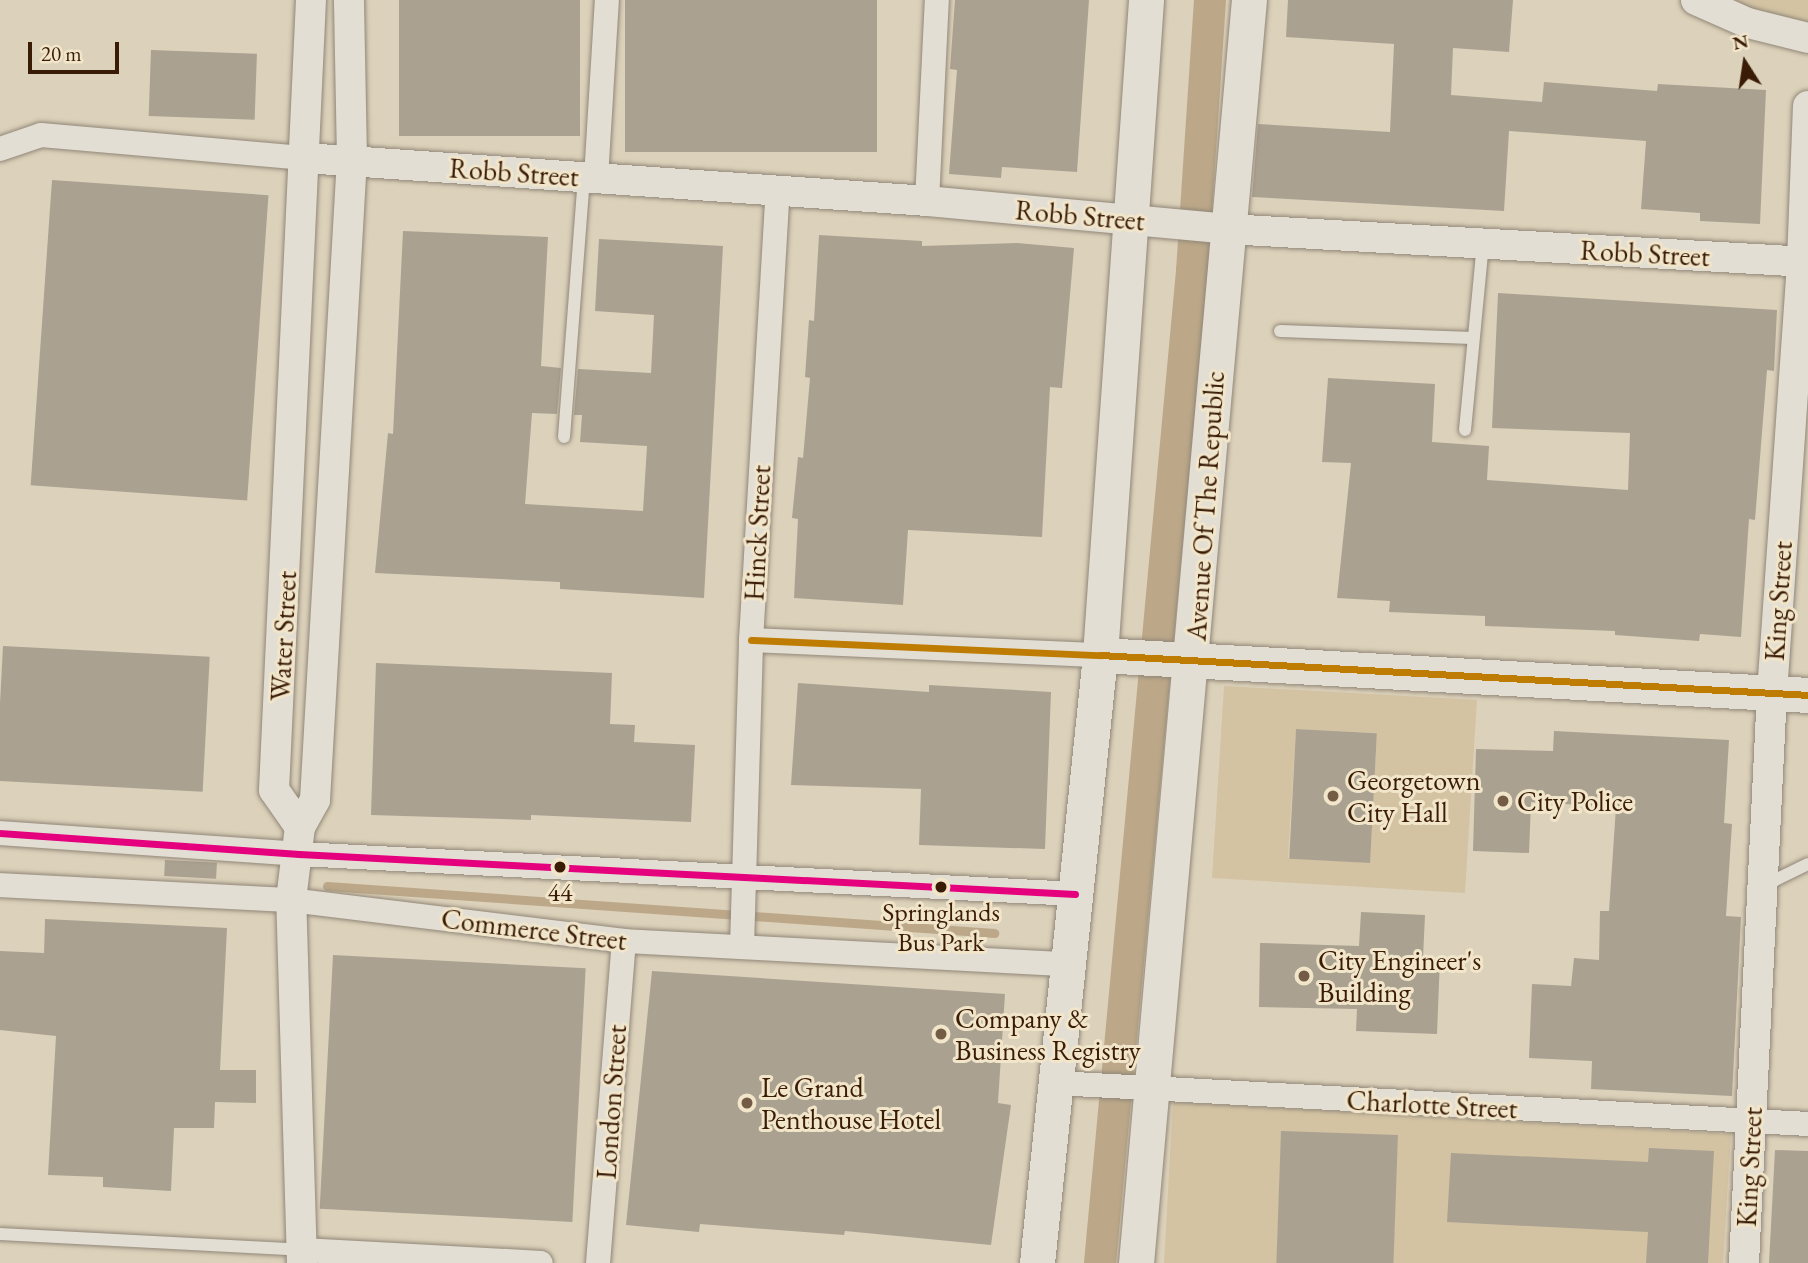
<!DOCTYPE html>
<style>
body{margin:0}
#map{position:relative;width:1808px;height:1263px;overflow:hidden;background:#dcd1ba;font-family:"EB Garamond",serif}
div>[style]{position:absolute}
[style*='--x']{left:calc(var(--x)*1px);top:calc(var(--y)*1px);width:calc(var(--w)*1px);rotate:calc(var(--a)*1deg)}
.green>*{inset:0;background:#d3c3a3}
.stream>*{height:9px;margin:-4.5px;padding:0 4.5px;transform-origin:4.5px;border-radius:4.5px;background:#bca889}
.canal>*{height:32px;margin:-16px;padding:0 16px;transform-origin:16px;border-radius:16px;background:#bca889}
.building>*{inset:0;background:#aba191;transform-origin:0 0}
.roads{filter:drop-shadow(0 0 2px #918778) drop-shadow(0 0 2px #918778)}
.service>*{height:12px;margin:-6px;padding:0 6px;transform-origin:6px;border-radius:6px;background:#e3ded3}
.minor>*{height:24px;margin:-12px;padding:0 12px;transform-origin:12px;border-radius:12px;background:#e3ded3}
.tertiary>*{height:30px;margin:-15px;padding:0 15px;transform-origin:15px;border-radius:15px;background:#e3ded3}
.secondary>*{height:35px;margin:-17.5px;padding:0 17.5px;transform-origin:17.5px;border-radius:17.5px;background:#e3ded3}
.bus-1>*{height:7px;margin:-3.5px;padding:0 3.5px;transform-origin:3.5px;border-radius:3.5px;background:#e5007d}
.bus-2>*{height:7px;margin:-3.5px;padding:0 3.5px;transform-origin:3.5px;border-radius:3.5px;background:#be7c02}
.dots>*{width:19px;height:19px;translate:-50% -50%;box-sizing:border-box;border:4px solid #f1e5ca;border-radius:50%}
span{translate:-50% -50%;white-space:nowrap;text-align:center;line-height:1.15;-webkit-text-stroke:6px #f1e5ca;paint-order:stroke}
.bus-label{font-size:26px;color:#3a1b06}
.street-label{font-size:28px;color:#3a1b06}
.poi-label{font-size:28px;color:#3a1b06}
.left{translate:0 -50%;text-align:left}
.north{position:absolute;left:1710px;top:28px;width:70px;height:70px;-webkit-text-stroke:5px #f1e5ca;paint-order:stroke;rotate:348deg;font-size:19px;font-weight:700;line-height:28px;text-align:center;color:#3a1b06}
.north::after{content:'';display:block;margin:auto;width:24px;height:32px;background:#3a1b06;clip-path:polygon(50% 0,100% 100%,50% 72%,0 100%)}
.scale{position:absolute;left:28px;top:42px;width:91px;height:32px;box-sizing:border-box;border:4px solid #3a1b06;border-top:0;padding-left:9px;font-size:21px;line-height:24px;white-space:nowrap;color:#3a1b06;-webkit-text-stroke:5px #f1e5ca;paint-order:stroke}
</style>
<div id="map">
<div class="green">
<div style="clip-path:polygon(1724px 0,1808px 0,1808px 22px,1773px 18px)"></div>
<div style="clip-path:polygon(evenodd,1224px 686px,1477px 700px,1465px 893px,1212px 878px,1224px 686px,1296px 729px,1377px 733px,1370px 863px,1288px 858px,1296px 729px)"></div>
<div style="clip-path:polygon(1173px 1102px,1731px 1134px,1723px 1263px,1164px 1263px)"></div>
</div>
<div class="stream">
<div style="--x:327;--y:886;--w:669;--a:4.03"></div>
</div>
<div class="canal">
<div style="--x:1100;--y:1263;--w:996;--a:-84.7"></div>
<div style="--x:1192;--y:271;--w:272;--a:-86.2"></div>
</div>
<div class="building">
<div style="left:399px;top:0;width:181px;height:136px"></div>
<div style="left:625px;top:0;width:252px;height:152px"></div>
<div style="clip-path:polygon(955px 0,1089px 0,1077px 172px,1002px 167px,1001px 178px,949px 174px,957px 70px,950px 69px)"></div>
<div style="clip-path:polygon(1288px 0,1513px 0,1509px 52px,1453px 48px,1451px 95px,1542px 102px,1544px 82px,1657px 91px,1658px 84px,1766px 90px,1760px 224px,1700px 221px,1700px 213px,1641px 209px,1646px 141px,1509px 131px,1504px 211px,1252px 197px,1258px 124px,1390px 132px,1394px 44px,1286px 37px)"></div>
<div style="left:151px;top:50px;width:106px;height:66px;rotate:2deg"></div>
<div style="left:52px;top:180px;width:217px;height:306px;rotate:4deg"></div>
<div style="clip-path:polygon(403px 231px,548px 237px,541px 366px,561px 368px,557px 414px,532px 413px,525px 504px,643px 511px,647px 446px,580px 442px,582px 415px,574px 415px,578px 369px,651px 373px,654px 315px,595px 311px,599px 239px,723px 246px,704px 598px,560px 589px,560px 582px,375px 573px,388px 433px,393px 434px)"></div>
<div style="clip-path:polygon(819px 235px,922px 241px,922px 246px,1017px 243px,1074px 248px,1062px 388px,1050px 387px,1042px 537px,908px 530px,903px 605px,794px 598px,798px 519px,792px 518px,798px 457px,803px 458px,810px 378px,805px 377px,809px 320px,814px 321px)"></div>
<div style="clip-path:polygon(1498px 293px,1777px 310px,1774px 371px,1767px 370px,1755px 520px,1749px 519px,1741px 637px,1700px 634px,1699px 641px,1615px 635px,1615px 631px,1485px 626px,1485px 616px,1389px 612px,1390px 601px,1337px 598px,1351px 463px,1322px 462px,1328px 378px,1435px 384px,1432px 442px,1489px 446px,1487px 480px,1628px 490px,1630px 433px,1492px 428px)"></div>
<div style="left:3px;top:646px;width:207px;height:135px;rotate:3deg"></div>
<div style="clip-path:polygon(376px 663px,612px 673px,610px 724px,635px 725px,634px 742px,695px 745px,691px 822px,531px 815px,531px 820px,371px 815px)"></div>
<div style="clip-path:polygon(798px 683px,929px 692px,929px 685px,1051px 692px,1045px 849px,919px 845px,921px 789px,791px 785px)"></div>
<div style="left:1296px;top:729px;width:81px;height:130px;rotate:3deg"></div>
<div style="clip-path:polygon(1554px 731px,1729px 740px,1724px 823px,1732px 824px,1726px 916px,1741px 917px,1732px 1096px,1591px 1089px,1592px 1061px,1529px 1058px,1532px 984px,1571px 986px,1574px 958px,1599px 960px,1600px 911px,1609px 911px,1616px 807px,1531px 802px,1529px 853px,1473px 851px,1476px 749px,1553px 751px)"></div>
<div style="left:165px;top:860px;width:52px;height:16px;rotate:3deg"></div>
<div style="clip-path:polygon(1361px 912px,1425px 915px,1423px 958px,1440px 959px,1437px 1034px,1356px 1031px,1357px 1009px,1259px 1007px,1260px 943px,1359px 946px)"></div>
<div style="clip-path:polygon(45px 919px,227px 928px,220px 1070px,256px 1070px,256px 1103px,215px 1102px,214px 1128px,174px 1128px,171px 1191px,103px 1187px,103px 1177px,48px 1175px,56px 1036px,0 1030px,0 951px,44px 953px)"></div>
<div style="left:333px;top:955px;width:253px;height:254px;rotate:3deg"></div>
<div style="clip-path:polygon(652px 971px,1005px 994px,998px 1103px,1011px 1105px,991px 1245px,845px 1231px,844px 1235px,700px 1224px,699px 1232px,626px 1225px)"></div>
<div style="left:1281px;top:1131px;width:117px;height:132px;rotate:2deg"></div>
<div style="clip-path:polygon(1649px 1148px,1714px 1151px,1708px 1263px,1646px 1263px,1648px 1232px,1447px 1222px,1451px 1153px,1648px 1162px)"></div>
<div style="clip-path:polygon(1775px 1150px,1808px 1151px,1808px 1263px,1769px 1263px)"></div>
</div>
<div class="roads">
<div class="service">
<div style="--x:1280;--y:331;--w:193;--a:2.1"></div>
<div style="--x:1465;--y:430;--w:188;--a:-84.5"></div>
<div style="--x:564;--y:437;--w:261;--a:-85.6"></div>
<div style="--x:1763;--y:886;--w:50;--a:-26.1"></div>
<div style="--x:0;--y:1234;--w:302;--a:3"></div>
</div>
<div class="minor">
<div style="--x:0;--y:149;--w:43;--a:-18.9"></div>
<div style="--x:41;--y:135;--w:265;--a:5"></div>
<div style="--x:596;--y:178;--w:178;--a:-86.5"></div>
<div style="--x:927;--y:201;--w:201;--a:-87.2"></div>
<div style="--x:751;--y:640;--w:349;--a:2.5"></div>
<div style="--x:0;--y:833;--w:300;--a:4"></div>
<div style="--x:299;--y:854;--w:777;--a:2.95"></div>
<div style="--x:0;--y:885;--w:291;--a:3"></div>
<div style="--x:291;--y:900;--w:336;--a:7"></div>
<div style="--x:624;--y:941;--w:445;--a:3"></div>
<div style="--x:742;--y:947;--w:307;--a:-88.3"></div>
<div style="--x:751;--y:640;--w:451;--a:-86.6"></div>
<div style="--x:1056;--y:1083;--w:753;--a:3.12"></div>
<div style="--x:302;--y:1250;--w:239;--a:3.1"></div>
<div style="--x:598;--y:1263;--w:323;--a:-85.4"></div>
</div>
<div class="tertiary">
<div style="--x:1696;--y:0;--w:57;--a:23.9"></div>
<div style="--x:1748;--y:23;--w:62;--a:14"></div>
<div style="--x:305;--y:158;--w:623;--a:3.95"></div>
<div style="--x:927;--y:201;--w:301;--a:5.3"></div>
<div style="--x:1227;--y:229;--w:582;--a:3.25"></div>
<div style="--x:300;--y:827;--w:31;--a:-61"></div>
<div style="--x:315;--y:800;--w:642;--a:-86.7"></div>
<div style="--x:352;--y:159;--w:159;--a:-91.1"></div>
<div style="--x:302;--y:1263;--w:363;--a:-91.7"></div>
<div style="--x:291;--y:900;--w:74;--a:-83"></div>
<div style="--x:300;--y:827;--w:45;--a:-125.1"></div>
<div style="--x:274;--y:790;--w:791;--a:-87.32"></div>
<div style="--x:1744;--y:1263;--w:571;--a:-87.19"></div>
<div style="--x:1772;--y:693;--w:432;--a:-86"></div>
<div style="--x:1802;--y:262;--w:156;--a:-87.8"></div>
</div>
<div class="secondary">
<div style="--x:1100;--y:655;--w:709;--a:3.23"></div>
<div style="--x:1037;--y:1263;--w:611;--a:-84.08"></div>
<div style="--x:1100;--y:655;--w:657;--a:-85.98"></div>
<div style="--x:1136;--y:1263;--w:1268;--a:-84.89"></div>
</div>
</div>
<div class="bus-1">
<div style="--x:0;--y:833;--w:300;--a:4"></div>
<div style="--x:299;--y:854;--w:777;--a:2.95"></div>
</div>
<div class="bus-2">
<div style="--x:751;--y:640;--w:349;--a:2.5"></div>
<div style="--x:1100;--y:655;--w:709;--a:3.23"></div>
</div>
<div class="dots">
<div style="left:1333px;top:796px;background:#735b45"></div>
<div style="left:1503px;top:801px;background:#735b45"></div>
<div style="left:560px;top:867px;background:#3a1b06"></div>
<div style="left:941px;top:887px;background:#3a1b06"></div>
<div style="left:1304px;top:976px;background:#735b45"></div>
<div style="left:941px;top:1034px;background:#735b45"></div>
<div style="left:747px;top:1103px;background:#735b45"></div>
</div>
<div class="bus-label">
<span style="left:560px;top:893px">44</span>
<span style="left:941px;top:928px">Springlands<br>Bus Park</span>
</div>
<div class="street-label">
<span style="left:514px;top:172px;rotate:4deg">Robb Street</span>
<span style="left:1080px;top:215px;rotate:5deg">Robb Street</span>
<span style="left:1645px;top:253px;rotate:3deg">Robb Street</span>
<span style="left:1205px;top:506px;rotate:-86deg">Avenue Of The Republic</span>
<span style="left:757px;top:533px;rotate:-87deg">Hinck Street</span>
<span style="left:1778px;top:601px;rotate:-86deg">King Street</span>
<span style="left:283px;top:636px;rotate:-87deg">Water Street</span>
<span style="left:534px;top:929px;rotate:7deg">Commerce Street</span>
<span style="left:611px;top:1102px;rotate:-86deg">London Street</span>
<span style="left:1432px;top:1104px;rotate:3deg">Charlotte Street</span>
<span style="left:1749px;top:1167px;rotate:-87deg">King Street</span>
</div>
<div class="poi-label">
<span class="left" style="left:1347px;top:796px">Georgetown<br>City Hall</span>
<span class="left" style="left:1517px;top:801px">City Police</span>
<span class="left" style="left:1318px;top:976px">City Engineer's<br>Building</span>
<span class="left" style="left:955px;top:1034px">Company &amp;<br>Business Registry</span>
<span class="left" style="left:761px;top:1103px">Le Grand<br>Penthouse Hotel</span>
</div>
<div class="north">N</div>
<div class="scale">20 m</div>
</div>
